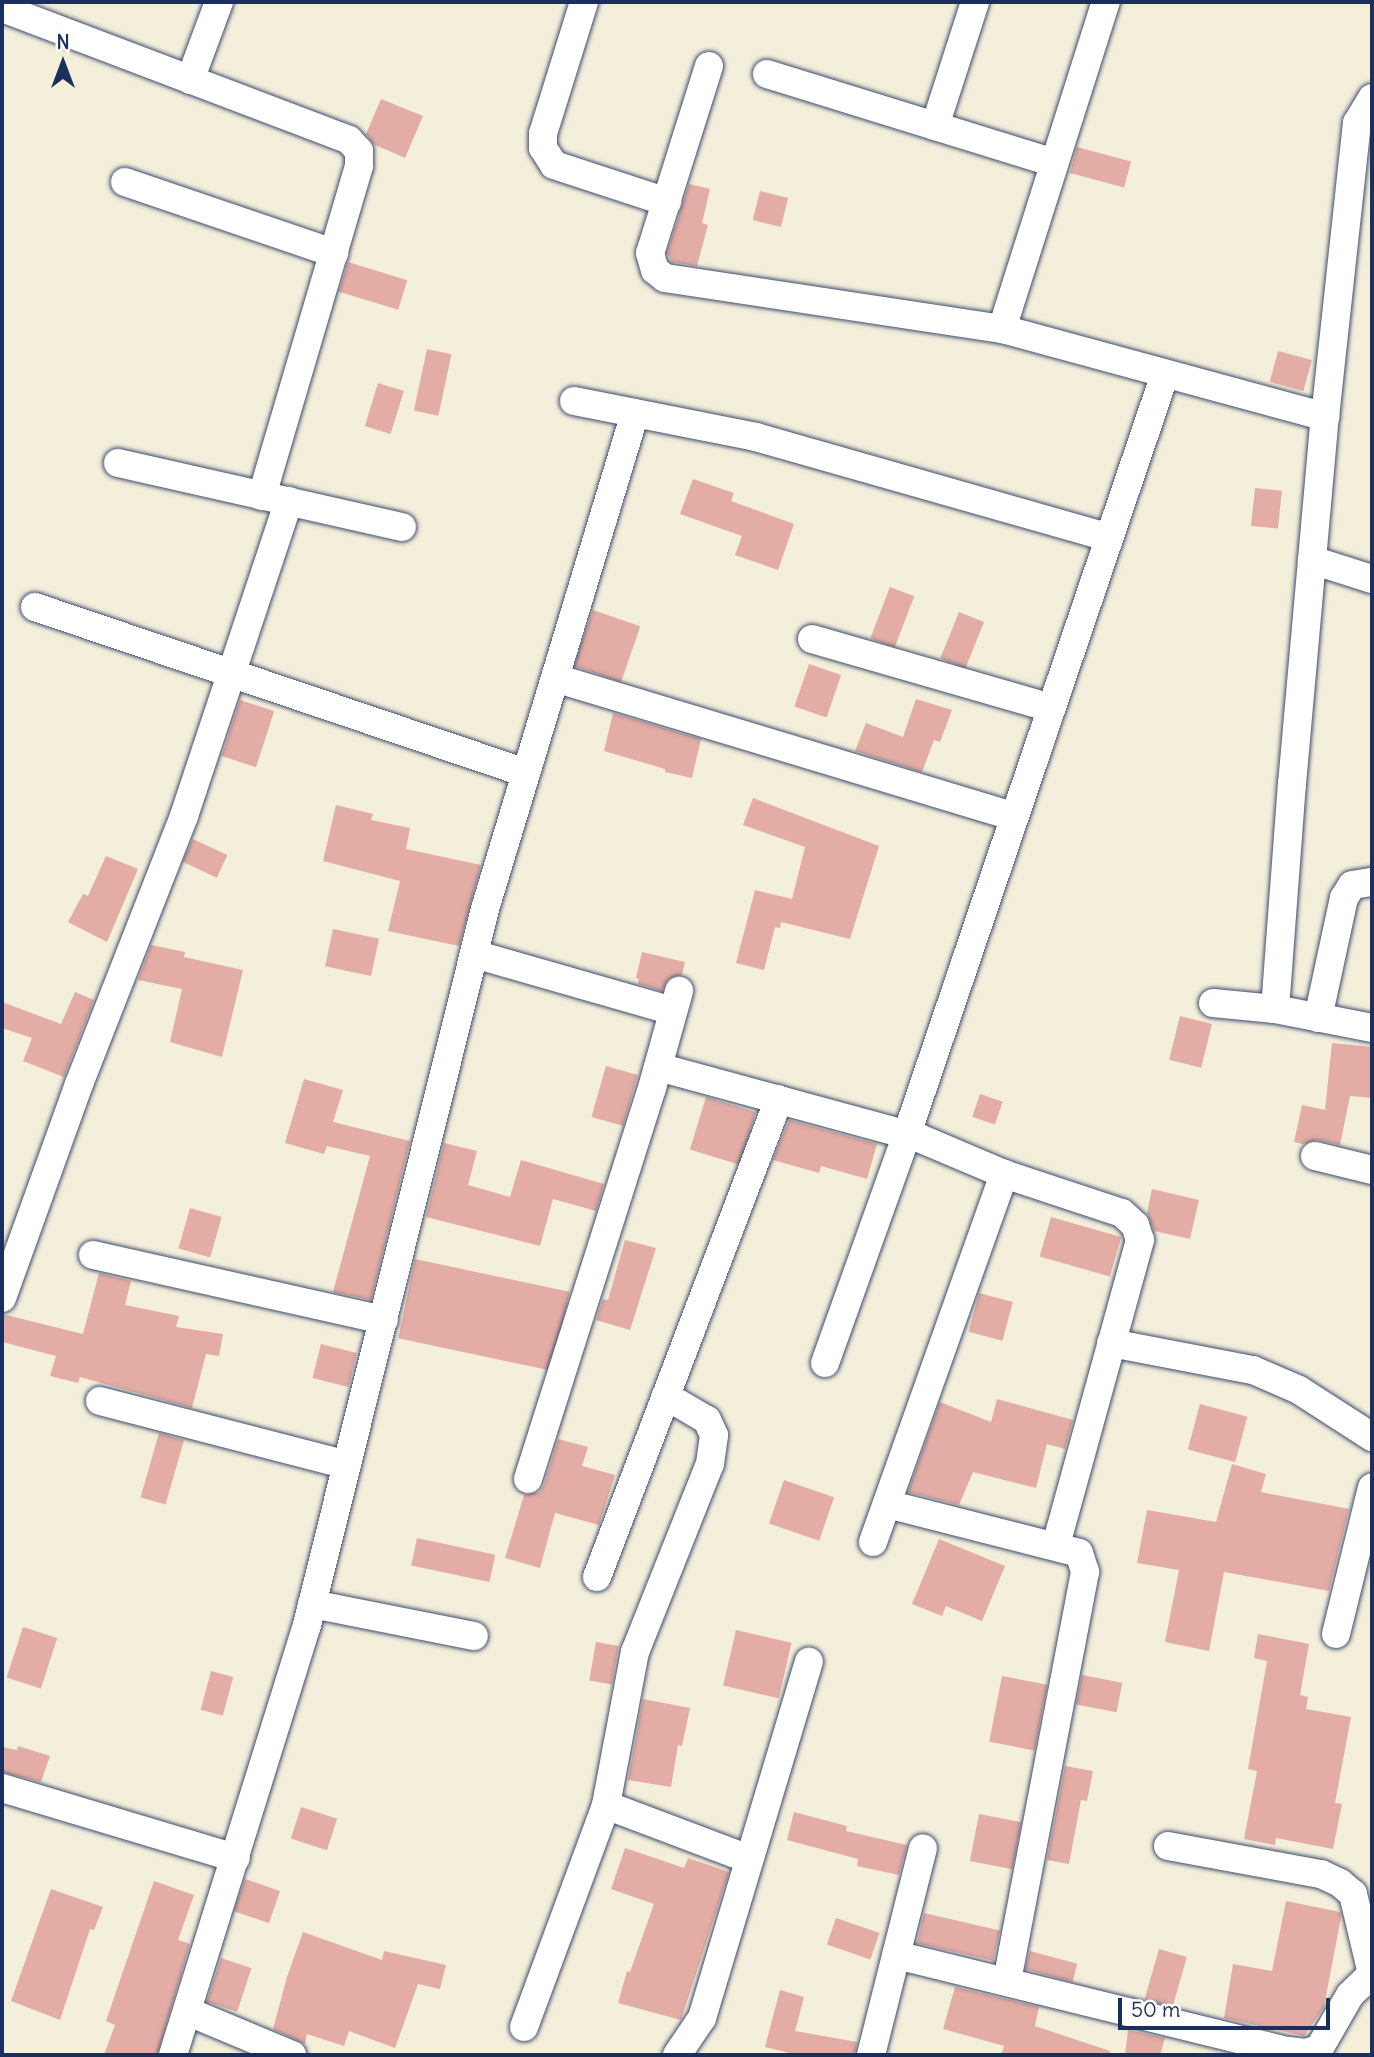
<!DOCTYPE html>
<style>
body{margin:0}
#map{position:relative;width:1374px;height:2057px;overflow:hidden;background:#f4efdb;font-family:Delius,sans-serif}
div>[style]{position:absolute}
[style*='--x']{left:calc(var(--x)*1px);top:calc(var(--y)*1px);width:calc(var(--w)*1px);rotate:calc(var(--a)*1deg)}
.building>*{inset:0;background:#e3aca4;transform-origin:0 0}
.roads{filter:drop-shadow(0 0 2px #3c4c71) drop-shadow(0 0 2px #3c4c71)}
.street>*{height:28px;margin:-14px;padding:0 14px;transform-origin:14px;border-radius:14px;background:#fff}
span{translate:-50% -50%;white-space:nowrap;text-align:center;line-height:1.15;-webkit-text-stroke:5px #fdfcf7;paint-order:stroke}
.frame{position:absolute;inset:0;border:4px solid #1b2f5e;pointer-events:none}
.north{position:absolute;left:28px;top:28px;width:70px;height:70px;-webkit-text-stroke:5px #fdfcf7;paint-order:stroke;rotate:0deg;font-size:19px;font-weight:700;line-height:28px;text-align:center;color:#1b2f5e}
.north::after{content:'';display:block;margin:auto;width:24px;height:32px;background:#1b2f5e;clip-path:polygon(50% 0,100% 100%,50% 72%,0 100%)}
.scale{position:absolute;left:1118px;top:1998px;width:212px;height:32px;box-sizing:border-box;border:4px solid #1b2f5e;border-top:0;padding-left:9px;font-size:21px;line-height:24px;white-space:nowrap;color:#1b2f5e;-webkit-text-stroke:5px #fdfcf7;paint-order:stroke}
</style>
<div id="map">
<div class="building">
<div style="clip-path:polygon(381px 99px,423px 116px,405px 158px,373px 144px,366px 134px)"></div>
<div style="left:1077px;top:147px;width:56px;height:27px;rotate:15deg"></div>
<div style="clip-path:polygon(689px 184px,710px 189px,702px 223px,708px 225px,697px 266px,672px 262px,667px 253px)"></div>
<div style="left:760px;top:191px;width:29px;height:30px;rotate:14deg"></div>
<div style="left:348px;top:262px;width:62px;height:31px;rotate:17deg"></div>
<div style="left:427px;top:349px;width:25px;height:63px;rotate:12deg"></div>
<div style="left:1278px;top:351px;width:35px;height:32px;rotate:15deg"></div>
<div style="left:378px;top:383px;width:27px;height:45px;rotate:17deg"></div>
<div style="clip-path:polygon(693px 479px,734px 493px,731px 501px,794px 524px,778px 570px,735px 555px,742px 536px,680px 514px)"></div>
<div style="left:1255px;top:488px;width:27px;height:38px;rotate:6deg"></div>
<div style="left:890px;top:587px;width:26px;height:55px;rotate:21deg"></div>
<div style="left:593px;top:610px;width:50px;height:59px;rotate:19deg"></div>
<div style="left:959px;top:612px;width:27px;height:50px;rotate:22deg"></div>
<div style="left:809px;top:664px;width:34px;height:45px;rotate:19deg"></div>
<div style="clip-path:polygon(916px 699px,952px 710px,940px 742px,934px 740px,922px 772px,855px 751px,866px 723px,903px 737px)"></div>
<div style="left:240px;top:700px;width:36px;height:59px;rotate:18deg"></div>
<div style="clip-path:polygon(613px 713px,701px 739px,692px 778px,665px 772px,665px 769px,604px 751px)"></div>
<div style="clip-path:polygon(753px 798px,879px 846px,850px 939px,781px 922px,780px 928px,775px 927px,764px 970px,736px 963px,755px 890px,792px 899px,805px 847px,743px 825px)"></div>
<div style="clip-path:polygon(336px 805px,373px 814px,371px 820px,410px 828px,406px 849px,481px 865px,459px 946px,388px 931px,400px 881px,323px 861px)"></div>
<div style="left:193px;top:839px;width:38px;height:25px;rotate:25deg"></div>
<div style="clip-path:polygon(106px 856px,138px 869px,107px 942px,68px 922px,83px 894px,88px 896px)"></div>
<div style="left:333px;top:929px;width:47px;height:38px;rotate:12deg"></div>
<div style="clip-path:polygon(151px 945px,185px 952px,184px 957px,243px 970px,222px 1057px,170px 1042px,182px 989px,138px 980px)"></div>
<div style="clip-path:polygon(642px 952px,685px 962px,682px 975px,668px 979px,662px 991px,638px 984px,639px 979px,636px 978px)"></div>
<div style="clip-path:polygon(75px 992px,94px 1000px,64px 1077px,23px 1061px,32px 1038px,2px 1028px,2px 1002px,61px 1024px)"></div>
<div style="left:1180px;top:1016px;width:33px;height:45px;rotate:14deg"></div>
<div style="clip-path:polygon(1332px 1043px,1372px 1047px,1372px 1098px,1350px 1096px,1340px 1145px,1318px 1140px,1303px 1144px,1294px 1142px,1302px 1105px,1325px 1110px)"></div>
<div style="left:606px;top:1066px;width:33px;height:53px;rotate:16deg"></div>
<div style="clip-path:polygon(304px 1079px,343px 1090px,333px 1122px,410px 1141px,371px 1300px,333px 1292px,370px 1156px,327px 1146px,324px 1154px,285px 1143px)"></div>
<div style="left:980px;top:1094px;width:24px;height:24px;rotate:19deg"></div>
<div style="left:706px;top:1097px;width:52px;height:55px;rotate:17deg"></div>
<div style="clip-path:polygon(789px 1120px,877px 1144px,867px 1179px,821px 1166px,819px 1173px,773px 1160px)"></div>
<div style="clip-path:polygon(444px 1143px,477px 1151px,468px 1185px,510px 1197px,521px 1160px,604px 1184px,596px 1211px,553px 1199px,540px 1246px,426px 1217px)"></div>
<div style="clip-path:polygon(1152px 1189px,1199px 1200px,1190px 1239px,1154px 1231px,1147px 1213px)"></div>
<div style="left:190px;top:1208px;width:33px;height:42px;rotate:16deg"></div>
<div style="left:1051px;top:1217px;width:73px;height:41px;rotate:16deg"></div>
<div style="clip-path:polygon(625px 1240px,656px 1248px,630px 1330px,596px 1320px,603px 1299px,608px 1300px)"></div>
<div style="left:415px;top:1259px;width:158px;height:81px;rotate:12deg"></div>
<div style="clip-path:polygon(99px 1273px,131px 1281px,125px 1305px,179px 1316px,176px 1327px,223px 1334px,219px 1356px,206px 1354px,192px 1408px,80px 1377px,78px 1383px,50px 1376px,56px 1356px,2px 1342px,2px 1314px,83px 1334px)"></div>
<div style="left:979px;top:1293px;width:35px;height:40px;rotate:15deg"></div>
<div style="left:321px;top:1344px;width:37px;height:35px;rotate:14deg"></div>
<div style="clip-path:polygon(997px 1399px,1073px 1420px,1065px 1449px,1047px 1444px,1036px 1488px,973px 1472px,959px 1505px,908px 1492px,940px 1402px,991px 1422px)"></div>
<div style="left:1200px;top:1404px;width:49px;height:47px;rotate:15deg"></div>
<div style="left:159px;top:1433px;width:26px;height:67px;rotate:16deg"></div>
<div style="clip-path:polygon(558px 1439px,588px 1447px,582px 1466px,615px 1475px,599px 1525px,555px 1513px,540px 1568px,505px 1558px,524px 1495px,539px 1492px,544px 1485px)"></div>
<div style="clip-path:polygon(1232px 1464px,1266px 1474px,1261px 1492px,1349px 1509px,1329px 1591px,1224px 1572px,1209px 1651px,1165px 1642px,1179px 1570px,1137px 1563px,1147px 1510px,1216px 1522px)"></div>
<div style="left:784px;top:1480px;width:53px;height:46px;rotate:19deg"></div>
<div style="left:417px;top:1538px;width:80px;height:28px;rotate:12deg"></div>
<div style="clip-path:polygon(939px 1539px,1005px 1566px,982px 1621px,946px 1606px,942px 1616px,912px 1604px)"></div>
<div style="left:23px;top:1627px;width:36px;height:53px;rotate:18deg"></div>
<div style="left:736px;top:1630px;width:57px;height:57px;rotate:13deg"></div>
<div style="clip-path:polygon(1258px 1634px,1309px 1644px,1300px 1695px,1308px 1697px,1306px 1709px,1351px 1717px,1335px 1803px,1342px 1804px,1333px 1849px,1276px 1838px,1275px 1845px,1244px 1839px,1257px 1771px,1248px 1769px,1267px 1661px,1254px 1658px)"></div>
<div style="left:596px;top:1642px;width:23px;height:39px;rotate:10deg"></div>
<div style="left:211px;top:1671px;width:23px;height:40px;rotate:15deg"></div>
<div style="left:1082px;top:1675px;width:41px;height:30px;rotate:11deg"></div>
<div style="left:1002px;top:1676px;width:46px;height:67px;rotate:11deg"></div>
<div style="clip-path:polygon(643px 1699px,690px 1708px,682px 1746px,678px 1745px,671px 1787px,628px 1780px)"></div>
<div style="clip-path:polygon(18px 1746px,50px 1756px,41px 1782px,2px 1772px,2px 1747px,17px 1750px)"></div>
<div style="clip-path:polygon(1065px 1766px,1093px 1771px,1087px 1801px,1081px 1800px,1069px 1864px,1047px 1860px)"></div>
<div style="left:301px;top:1807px;width:38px;height:33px;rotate:18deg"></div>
<div style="clip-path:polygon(794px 1812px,847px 1826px,846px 1831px,907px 1845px,899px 1875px,857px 1866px,858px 1859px,787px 1840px)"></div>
<div style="left:979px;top:1814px;width:43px;height:48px;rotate:11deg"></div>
<div style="clip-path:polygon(625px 1848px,684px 1868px,688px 1858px,729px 1872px,681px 2020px,618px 2003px,627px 1971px,630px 1972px,654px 1904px,611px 1889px)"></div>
<div style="left:245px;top:1879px;width:37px;height:34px;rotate:19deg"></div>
<div style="clip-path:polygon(154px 1881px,194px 1895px,178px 1940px,190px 1944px,157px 2055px,104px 2055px,115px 2025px,106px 2021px)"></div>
<div style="clip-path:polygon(51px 1889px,103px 1907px,94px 1930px,90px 1929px,60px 2020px,11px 2001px)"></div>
<div style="clip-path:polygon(1286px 1901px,1340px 1912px,1341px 1917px,1324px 2007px,1304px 2036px,1224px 2018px,1233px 1964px,1272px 1971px)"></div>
<div style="left:924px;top:1913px;width:78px;height:31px;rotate:13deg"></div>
<div style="left:836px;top:1918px;width:46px;height:28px;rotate:19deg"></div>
<div style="clip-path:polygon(303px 1932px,382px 1960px,384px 1951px,446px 1965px,440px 1989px,418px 1984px,395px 2048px,349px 2031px,344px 2046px,307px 2034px,305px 2044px,273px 2029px,287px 1977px)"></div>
<div style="left:1159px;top:1949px;width:29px;height:52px;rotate:16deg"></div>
<div style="left:1030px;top:1951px;width:49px;height:19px;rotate:15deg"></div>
<div style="left:221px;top:1958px;width:32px;height:46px;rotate:18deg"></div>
<div style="clip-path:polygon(955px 1987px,1039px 2007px,1035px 2026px,1110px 2051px,1109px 2055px,1001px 2055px,1004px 2046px,943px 2029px)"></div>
<div style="clip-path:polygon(780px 1990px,804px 1997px,795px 2031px,857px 2042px,855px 2055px,798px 2055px,765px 2047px)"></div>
<div style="clip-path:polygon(1128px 2030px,1165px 2038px,1160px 2055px,1125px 2055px)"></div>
</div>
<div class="roads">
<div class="street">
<div style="--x:584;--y:2;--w:138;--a:107.3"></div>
<div style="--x:543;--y:134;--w:14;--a:90"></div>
<div style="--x:543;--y:148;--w:20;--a:57"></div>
<div style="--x:554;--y:165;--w:119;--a:18.1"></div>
<div style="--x:2;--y:8;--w:371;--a:20.8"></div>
<div style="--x:349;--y:140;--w:15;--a:48"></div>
<div style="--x:359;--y:151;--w:15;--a:90"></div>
<div style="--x:359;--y:166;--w:344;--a:106.4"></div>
<div style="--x:709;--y:66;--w:196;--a:107.5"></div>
<div style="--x:650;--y:253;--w:18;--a:74"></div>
<div style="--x:655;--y:270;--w:13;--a:39"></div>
<div style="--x:665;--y:278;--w:341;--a:8.6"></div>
<div style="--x:1002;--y:329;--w:335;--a:15.2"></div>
<div style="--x:767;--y:74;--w:300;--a:17.2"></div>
<div style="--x:190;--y:80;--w:83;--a:-69.6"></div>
<div style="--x:935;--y:126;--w:130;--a:-72.1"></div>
<div style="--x:125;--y:182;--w:221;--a:18.8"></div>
<div style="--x:1002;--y:329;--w:343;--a:-72.4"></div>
<div style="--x:574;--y:401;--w:186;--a:11.2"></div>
<div style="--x:756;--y:437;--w:366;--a:15.9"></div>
<div style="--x:118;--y:463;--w:291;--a:12.7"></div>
<div style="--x:1312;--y:560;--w:63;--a:17.6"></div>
<div style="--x:35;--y:607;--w:518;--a:18.68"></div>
<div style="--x:812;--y:639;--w:249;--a:16.1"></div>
<div style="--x:555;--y:678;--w:480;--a:16.8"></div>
<div style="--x:474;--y:954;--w:207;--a:16"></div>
<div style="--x:1213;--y:1003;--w:62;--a:5.5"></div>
<div style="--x:1275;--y:1009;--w:99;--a:11.1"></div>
<div style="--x:1275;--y:1009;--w:226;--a:-85.7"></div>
<div style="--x:1292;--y:784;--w:368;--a:-84.9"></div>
<div style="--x:1325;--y:417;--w:296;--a:-83.8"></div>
<div style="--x:1357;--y:123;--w:29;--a:-59"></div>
<div style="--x:1318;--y:1018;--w:123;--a:-77.8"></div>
<div style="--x:1344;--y:898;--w:15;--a:-58"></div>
<div style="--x:1352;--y:885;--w:20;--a:-9"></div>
<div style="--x:658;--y:1067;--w:270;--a:15.2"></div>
<div style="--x:919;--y:1138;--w:92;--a:23"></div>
<div style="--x:1004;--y:1174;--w:124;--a:18.3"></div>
<div style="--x:1122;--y:1213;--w:18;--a:43"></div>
<div style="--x:1135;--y:1225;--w:16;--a:72"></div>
<div style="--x:1140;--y:1240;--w:317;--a:105.4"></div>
<div style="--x:1315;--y:1156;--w:59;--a:13.8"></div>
<div style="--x:93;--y:1255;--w:298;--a:12.6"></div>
<div style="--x:2;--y:1298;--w:227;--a:-70.2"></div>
<div style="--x:79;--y:1084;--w:288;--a:-68.6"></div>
<div style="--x:184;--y:816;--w:332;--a:-71.6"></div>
<div style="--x:1111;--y:1343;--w:145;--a:10.8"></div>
<div style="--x:1253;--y:1370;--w:50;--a:23.5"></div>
<div style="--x:1299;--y:1390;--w:87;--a:32.8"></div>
<div style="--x:825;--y:1363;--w:243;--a:-70.3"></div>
<div style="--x:907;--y:1134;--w:803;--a:-71.25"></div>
<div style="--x:100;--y:1401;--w:255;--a:14.5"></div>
<div style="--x:528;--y:1479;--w:410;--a:-72.4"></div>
<div style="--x:652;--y:1088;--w:101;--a:-74.4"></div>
<div style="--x:887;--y:1504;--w:198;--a:14.3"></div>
<div style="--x:1079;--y:1553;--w:20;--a:72"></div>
<div style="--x:1085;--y:1572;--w:417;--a:100.8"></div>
<div style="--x:873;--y:1542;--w:391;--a:-70.4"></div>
<div style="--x:597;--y:1577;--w:511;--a:-69.16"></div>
<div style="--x:312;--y:1604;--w:165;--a:11.2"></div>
<div style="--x:1336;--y:1634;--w:151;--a:-76.2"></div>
<div style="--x:2;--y:1788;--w:244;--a:16.7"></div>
<div style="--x:606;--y:1805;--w:153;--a:20.7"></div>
<div style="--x:1168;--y:1846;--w:156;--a:10.4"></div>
<div style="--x:1321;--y:1874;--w:21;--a:25"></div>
<div style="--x:1340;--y:1883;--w:17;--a:40"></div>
<div style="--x:1353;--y:1894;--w:82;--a:76.6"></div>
<div style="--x:896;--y:1955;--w:404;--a:13.8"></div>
<div style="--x:1288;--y:2051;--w:18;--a:6"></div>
<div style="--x:1306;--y:2053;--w:14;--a:-17"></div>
<div style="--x:1319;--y:2049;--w:62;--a:-60.1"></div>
<div style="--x:1350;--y:1995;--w:30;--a:-44"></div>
<div style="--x:189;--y:2012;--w:112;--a:22.7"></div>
<div style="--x:524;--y:2027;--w:237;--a:-69.7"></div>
<div style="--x:606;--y:1805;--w:156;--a:-79.3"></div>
<div style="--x:635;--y:1652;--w:202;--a:-68.3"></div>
<div style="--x:710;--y:1464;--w:29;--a:-82"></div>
<div style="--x:714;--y:1435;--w:17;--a:-115"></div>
<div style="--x:707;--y:1420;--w:48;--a:-149.7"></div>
<div style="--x:173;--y:2055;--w:450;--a:-72.7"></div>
<div style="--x:307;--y:1625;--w:738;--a:-76.04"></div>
<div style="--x:485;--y:909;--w:518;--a:-73.17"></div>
<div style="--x:677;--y:2055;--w:45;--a:-56"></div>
<div style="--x:702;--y:2018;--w:372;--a:-73.3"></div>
<div style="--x:871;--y:2055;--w:213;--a:-75.9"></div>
</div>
</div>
<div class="frame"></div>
<div class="north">N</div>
<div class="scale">50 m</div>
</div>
